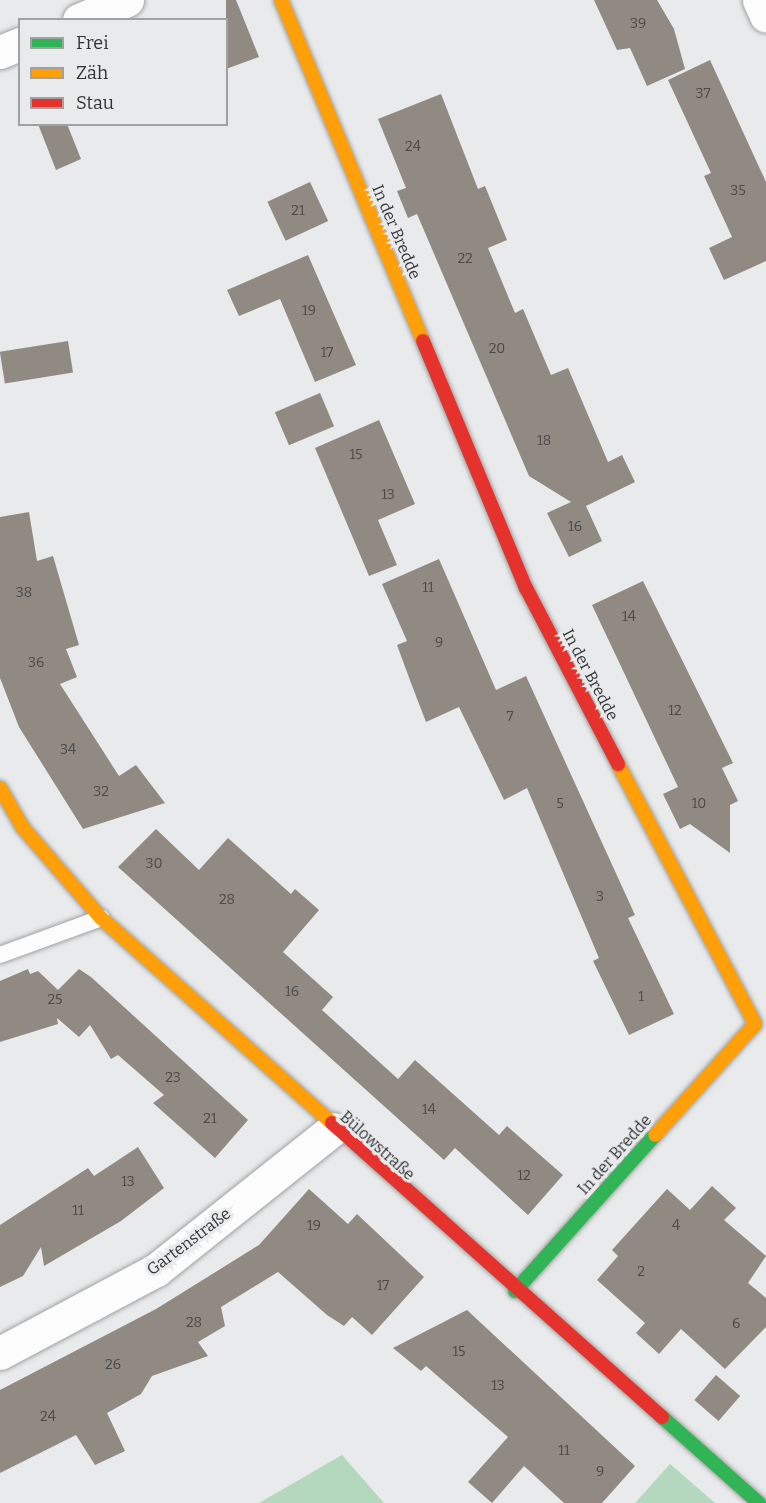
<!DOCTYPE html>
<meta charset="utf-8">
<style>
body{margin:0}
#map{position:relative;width:766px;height:1503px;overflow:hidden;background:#e9eaeb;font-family:Bitter,serif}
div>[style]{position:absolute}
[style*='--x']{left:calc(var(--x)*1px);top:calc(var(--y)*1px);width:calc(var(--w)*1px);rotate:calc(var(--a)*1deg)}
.green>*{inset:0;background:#b4d8be}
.building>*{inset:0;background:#908a83;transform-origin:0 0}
.roads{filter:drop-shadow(0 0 2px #a1a2a2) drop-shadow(0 0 2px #a1a2a2)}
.lane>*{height:16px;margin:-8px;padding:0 8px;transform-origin:8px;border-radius:8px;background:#fcfcfc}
.street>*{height:33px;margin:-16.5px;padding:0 16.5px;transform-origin:16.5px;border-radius:16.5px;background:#fcfcfc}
.fast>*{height:14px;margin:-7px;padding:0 7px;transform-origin:7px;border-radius:7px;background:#30b455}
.slow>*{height:14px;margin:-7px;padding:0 7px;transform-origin:7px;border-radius:7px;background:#ff9f0a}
.jam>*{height:14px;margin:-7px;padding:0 7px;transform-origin:7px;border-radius:7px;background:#e5322d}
span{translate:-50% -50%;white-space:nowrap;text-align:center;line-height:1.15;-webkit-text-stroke:6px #e8eaec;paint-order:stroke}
.number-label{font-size:14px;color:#4a4a48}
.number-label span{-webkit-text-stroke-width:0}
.street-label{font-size:16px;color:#333435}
.legend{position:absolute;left:18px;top:18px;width:210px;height:108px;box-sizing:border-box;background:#e8eaec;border:2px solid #a0a1a3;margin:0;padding:8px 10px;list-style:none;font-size:18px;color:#333435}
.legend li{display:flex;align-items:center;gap:12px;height:30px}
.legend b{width:30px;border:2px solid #a0a1a3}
</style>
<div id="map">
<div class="green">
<div style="clip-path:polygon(342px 1455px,384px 1503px,259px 1503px)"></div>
<div style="clip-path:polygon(670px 1464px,715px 1503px,635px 1503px)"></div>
</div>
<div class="building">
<div style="clip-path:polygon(226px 0,236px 0,259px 57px,226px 69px)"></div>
<div style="clip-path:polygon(594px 0,657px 0,674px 29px,685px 69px,647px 86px,630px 48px,617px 50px)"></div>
<div style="clip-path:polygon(710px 60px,766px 182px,766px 261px,724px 280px,709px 248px,732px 237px,704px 176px,711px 173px,668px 80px)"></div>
<div style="clip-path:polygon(441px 94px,478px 189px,485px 186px,507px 240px,488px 248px,515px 313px,523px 309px,551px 375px,568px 368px,608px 462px,622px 455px,635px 482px,586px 506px,602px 541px,569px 557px,547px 513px,571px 502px,529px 476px,417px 214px,408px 218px,397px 191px,406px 188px,378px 119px)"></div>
<div style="clip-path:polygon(38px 124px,67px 124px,81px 159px,56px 170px)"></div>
<div style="left:310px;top:182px;width:43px;height:47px;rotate:65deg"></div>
<div style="clip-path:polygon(308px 255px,356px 365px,315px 382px,280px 299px,239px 316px,227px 290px)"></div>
<div style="left:68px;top:341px;width:32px;height:69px;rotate:81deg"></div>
<div style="left:320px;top:393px;width:36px;height:49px;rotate:67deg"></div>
<div style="clip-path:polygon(379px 420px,415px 504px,378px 520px,397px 565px,369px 576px,315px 448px)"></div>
<div style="clip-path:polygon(29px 512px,37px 561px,53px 556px,79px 645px,66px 649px,77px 677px,60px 684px,119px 776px,136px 765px,165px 803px,83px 829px,19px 727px,0 678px,0 517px)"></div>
<div style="clip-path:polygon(439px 559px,496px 690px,526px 676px,635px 915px,628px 918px,674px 1014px,629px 1035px,593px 961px,599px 958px,527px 788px,504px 800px,459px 707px,426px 722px,411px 683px,397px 645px,407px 641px,382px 584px)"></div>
<div style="clip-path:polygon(643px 581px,733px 763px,722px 768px,738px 801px,730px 805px,730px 853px,690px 824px,680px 829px,663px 794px,678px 787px,592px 605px)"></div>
<div style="clip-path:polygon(156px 829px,199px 870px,228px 838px,291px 894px,295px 889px,319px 910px,283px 952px,333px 997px,322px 1010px,398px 1079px,415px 1060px,499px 1135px,507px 1126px,563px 1175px,528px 1215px,455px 1148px,444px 1160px,118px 867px)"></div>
<div style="clip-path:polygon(28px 969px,30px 974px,38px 971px,58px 990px,79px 969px,91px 977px,248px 1120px,215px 1158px,153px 1103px,164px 1095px,118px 1055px,111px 1059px,90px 1025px,79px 1037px,57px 1018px,58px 1024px,0 1042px,0 981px)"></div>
<div style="clip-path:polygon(138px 1147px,164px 1188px,121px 1221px,44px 1266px,41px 1247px,23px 1276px,0 1287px,0 1225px,88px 1168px,94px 1176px)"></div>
<div style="clip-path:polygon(712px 1186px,736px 1208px,724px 1220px,766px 1256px,748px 1283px,766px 1298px,766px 1327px,725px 1369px,681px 1329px,659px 1354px,636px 1333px,645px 1323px,597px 1280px,618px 1256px,612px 1250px,667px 1189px,690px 1210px)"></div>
<div style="clip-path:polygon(309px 1189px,348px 1224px,357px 1214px,424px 1277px,372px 1335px,352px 1317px,344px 1326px,327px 1315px,278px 1272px,221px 1307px,225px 1326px,198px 1342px,208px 1356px,152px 1376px,141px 1394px,107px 1413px,125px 1451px,95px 1465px,76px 1435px,0 1473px,0 1390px,156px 1309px,259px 1245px)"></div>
<div style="clip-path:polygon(467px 1310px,635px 1466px,602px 1503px,564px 1503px,524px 1466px,492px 1503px,468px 1482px,508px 1437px,426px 1366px,421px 1371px,393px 1348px)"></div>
<div style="left:716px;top:1375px;width:32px;height:33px;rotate:41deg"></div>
</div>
<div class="roads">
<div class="lane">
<div style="--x:0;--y:955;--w:108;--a:-20.1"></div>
</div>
<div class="street">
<div style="--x:759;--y:0;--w:17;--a:66"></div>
<div style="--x:79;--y:20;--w:52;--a:-22.6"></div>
<div style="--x:0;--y:52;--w:22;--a:-22"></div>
<div style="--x:0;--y:1353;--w:177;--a:-28"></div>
<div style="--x:156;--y:1270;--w:226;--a:-38.5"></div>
</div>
<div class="fast">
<div style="--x:515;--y:1291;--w:210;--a:-48.1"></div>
<div style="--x:662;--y:1417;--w:130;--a:41.6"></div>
</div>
<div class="slow">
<div style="--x:281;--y:0;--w:369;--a:67.4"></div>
<div style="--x:618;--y:764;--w:294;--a:62.2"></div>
<div style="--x:755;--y:1024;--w:149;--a:132"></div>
<div style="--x:0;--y:788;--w:46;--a:60.1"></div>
<div style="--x:23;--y:828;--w:119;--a:49.1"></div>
<div style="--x:101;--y:918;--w:309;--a:41.6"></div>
</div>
<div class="jam">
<div style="--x:423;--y:341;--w:268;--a:67.4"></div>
<div style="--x:526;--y:588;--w:199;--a:62.4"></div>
<div style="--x:332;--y:1123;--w:442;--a:41.7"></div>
</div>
</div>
<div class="number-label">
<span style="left:638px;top:24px">39</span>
<span style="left:703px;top:94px">37</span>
<span style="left:413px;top:147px">24</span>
<span style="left:738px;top:191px">35</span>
<span style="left:298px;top:211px">21</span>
<span style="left:465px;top:259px">22</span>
<span style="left:309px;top:311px">19</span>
<span style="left:497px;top:349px">20</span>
<span style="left:327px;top:353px">17</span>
<span style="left:544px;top:441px">18</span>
<span style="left:356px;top:455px">15</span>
<span style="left:388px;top:495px">13</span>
<span style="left:575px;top:527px">16</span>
<span style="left:428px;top:588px">11</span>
<span style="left:24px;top:593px">38</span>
<span style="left:629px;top:617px">14</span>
<span style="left:439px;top:643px">9</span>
<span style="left:36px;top:663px">36</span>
<span style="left:675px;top:711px">12</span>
<span style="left:510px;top:717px">7</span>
<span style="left:68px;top:750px">34</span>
<span style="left:101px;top:792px">32</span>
<span style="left:560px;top:804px">5</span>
<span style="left:699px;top:804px">10</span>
<span style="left:154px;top:864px">30</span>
<span style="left:600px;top:897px">3</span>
<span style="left:227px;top:900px">28</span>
<span style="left:292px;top:992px">16</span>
<span style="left:641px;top:997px">1</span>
<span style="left:55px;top:1000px">25</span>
<span style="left:173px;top:1078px">23</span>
<span style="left:429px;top:1110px">14</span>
<span style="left:210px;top:1119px">21</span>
<span style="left:524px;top:1176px">12</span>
<span style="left:128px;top:1182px">13</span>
<span style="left:78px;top:1211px">11</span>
<span style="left:314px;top:1226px">19</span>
<span style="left:676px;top:1226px">4</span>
<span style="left:641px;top:1272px">2</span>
<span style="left:383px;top:1286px">17</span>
<span style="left:194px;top:1323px">28</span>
<span style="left:736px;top:1324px">6</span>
<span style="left:459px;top:1352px">15</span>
<span style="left:113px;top:1365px">26</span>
<span style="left:498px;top:1386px">13</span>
<span style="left:48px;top:1417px">24</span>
<span style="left:564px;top:1451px">11</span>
<span style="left:600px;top:1472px">9</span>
</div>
<div class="street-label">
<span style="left:396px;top:232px;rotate:67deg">In der Bredde</span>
<span style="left:590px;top:675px;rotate:62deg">In der Bredde</span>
<span style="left:377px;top:1146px;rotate:42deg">Bülowstraße</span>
<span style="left:615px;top:1155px;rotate:-48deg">In der Bredde</span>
<span style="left:189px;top:1242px;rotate:-37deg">Gartenstraße</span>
</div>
<ul class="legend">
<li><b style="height:8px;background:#30b455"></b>Frei</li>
<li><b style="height:8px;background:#ff9f0a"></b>Zäh</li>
<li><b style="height:8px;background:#e5322d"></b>Stau</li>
</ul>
</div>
